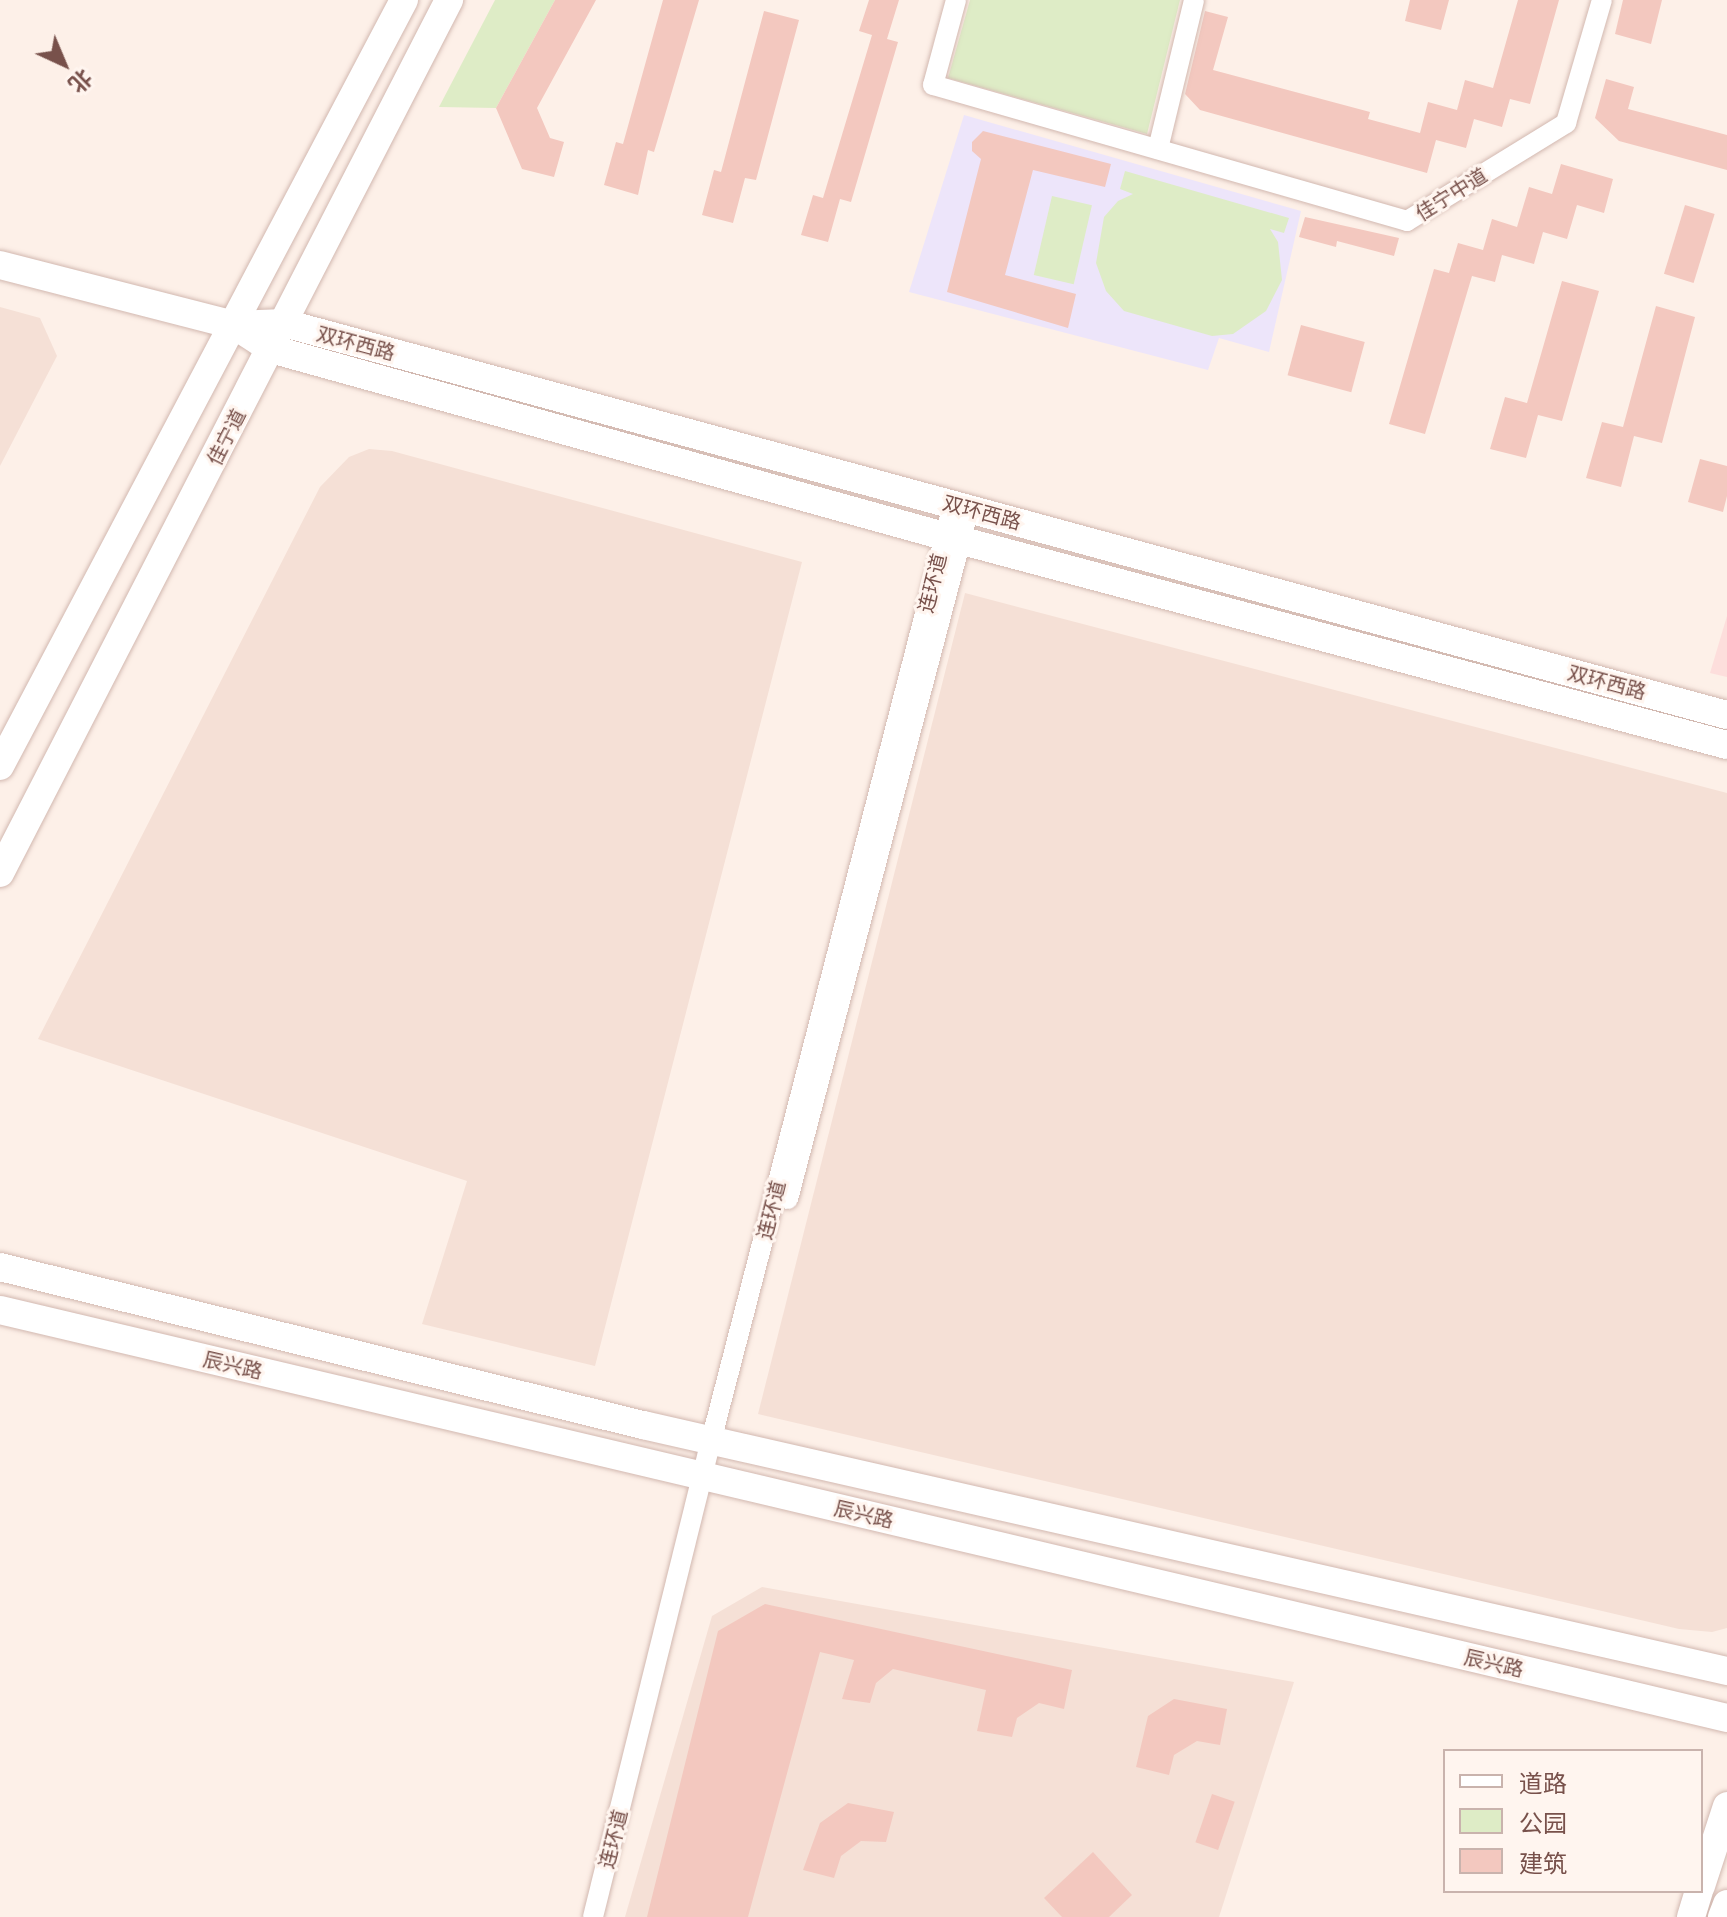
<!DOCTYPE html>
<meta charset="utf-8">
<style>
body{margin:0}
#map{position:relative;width:1727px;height:1917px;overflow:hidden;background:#fdf0e8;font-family:Mulish,"Noto Sans SC",sans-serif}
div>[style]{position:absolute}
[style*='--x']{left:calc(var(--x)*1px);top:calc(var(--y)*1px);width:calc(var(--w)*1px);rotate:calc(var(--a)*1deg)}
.residential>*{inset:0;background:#f5e0d6}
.commercial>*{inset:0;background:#fddedc}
.education>*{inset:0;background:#ede5fa}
.green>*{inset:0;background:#deecc6;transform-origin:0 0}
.building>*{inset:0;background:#f3c8bf;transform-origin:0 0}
.roads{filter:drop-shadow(0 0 2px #d2b8b0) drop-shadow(0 0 2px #d2b8b0)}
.street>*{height:20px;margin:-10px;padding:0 10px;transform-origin:10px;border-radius:10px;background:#fff}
.secondary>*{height:28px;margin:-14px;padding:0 14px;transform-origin:14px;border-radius:14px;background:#fff}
span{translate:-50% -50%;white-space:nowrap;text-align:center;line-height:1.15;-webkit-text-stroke:6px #fff5ef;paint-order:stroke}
.street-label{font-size:20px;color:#78514b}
.legend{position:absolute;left:1443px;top:1749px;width:260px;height:144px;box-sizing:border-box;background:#fff5ef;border:2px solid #c9b3ad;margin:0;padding:10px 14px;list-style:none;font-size:24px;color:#78514b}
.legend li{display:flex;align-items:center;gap:16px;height:40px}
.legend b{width:40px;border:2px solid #c9b3ad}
.north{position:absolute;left:24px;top:24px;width:80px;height:80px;-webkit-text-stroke:6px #fff5ef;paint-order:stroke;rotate:136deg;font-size:22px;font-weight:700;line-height:32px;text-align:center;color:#78514b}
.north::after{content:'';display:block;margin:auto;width:28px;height:36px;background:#78514b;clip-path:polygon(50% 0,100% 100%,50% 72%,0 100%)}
</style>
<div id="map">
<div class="residential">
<div style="clip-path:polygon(0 307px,40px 318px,57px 356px,0 466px)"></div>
<div style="clip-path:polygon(369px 449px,392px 451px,802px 562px,595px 1366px,422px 1324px,467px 1181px,38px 1039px,320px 487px,349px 457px)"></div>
<div style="clip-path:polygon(965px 593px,1727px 793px,1727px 1628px,1712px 1632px,1679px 1629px,758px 1414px)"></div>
<div style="clip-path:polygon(762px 1587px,1294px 1682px,1219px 1917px,625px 1917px,712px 1616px)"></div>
</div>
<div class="commercial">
<div style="clip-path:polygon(1727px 616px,1727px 677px,1710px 673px)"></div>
</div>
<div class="education">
<div style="clip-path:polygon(964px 115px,1301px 211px,1269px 352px,1219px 338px,1208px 370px,909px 292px)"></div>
</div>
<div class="green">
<div style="clip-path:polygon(495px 0,555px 0,496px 108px,439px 107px)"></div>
<div style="clip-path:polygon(970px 0,1180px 0,1147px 134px,948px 78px)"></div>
<div style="clip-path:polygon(1125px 171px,1289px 218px,1284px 233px,1270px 229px,1278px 242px,1282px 280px,1266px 311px,1233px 334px,1212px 336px,1124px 311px,1106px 291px,1096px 263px,1104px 217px,1118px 201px,1133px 194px,1120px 189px)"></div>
<div style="left:1052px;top:196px;width:41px;height:81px;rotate:13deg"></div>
</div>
<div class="building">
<div style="clip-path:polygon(555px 0,596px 0,537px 108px,550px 138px,564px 142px,554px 177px,522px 169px,496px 108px)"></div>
<div style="clip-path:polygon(663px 0,699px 0,654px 152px,648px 150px,638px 195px,604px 185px,616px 142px,623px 144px)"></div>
<div style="clip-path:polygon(869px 0,899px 0,887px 39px,898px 42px,851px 202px,840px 199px,828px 242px,801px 235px,813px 195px,823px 198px,872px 35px,859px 31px)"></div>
<div style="clip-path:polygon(1410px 0,1449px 0,1441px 30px,1405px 21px)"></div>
<div style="clip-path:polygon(1518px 0,1559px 0,1530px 104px,1510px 99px,1502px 127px,1474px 119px,1466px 148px,1436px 140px,1427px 173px,1200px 110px,1185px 94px,1205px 11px,1228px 17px,1213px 70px,1370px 112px,1368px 119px,1420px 133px,1428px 102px,1457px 110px,1465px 80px,1493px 88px)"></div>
<div style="clip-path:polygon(1623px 0,1662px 0,1651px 44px,1615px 34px)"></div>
<div style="clip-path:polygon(764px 11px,799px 20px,756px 180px,745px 178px,733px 223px,702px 215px,714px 170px,721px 172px)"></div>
<div style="clip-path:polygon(1606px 79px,1634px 87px,1628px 109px,1727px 135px,1727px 170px,1619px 141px,1595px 118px)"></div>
<div style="clip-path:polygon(983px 131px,1111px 164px,1105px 187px,1033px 170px,1005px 275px,1076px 294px,1068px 328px,947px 292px,981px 159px,972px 151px,972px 142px)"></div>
<div style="clip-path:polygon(1561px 164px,1613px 179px,1604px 213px,1577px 205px,1567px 239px,1543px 232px,1534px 264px,1502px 255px,1495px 282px,1472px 276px,1425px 434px,1389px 424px,1434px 269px,1449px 273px,1458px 243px,1483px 250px,1492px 219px,1517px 227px,1529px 187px,1552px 194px)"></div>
<div style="left:1685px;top:205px;width:31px;height:72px;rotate:17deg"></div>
<div style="clip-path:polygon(1305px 217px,1399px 238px,1394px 256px,1337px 241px,1336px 247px,1299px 237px)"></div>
<div style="clip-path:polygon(1562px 281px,1599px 291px,1562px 421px,1538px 415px,1526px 458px,1490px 449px,1505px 397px,1527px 403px)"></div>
<div style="clip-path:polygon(1656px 306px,1695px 317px,1662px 443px,1634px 436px,1621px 487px,1586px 478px,1602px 422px,1623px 427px)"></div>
<div style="left:1301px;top:325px;width:66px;height:52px;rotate:15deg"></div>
<div style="clip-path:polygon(1700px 459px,1727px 466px,1727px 496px,1723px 512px,1688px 502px)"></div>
<div style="clip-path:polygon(765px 1604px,1072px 1670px,1064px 1709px,1039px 1703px,1017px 1718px,1012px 1737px,977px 1731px,986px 1690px,893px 1669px,876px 1683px,870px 1703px,842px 1699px,854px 1660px,820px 1652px,748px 1917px,647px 1917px,718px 1631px)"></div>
<div style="clip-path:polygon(1174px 1699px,1227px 1709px,1220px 1745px,1197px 1741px,1174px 1755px,1169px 1775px,1136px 1767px,1148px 1716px)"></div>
<div style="left:1212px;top:1794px;width:24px;height:51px;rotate:19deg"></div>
<div style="clip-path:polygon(848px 1803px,894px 1812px,886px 1842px,861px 1841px,841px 1856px,834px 1878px,803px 1870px,820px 1823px)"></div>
<div style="clip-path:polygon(1093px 1852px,1132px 1895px,1109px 1917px,1062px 1917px,1044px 1898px)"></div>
</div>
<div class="roads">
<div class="street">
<div style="--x:956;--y:0;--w:88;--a:105.1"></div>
<div style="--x:933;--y:85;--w:493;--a:16"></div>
<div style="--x:1407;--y:221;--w:187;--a:-31.6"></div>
<div style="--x:1566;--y:123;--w:128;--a:-73.7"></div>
<div style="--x:1158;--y:149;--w:153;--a:-76.4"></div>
<div style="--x:788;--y:1199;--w:713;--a:-75.3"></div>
<div style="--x:593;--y:1917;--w:490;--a:-76.1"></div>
<div style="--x:711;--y:1441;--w:967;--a:-75.5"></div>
</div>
<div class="secondary">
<div style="--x:0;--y:265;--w:242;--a:14.4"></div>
<div style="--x:234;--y:325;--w:44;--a:33"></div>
<div style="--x:271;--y:349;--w:698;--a:15.53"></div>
<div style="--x:944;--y:536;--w:810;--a:14.95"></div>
<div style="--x:234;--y:325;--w:50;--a:-2.3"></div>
<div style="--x:284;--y:323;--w:1495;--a:15.2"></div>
<div style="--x:0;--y:766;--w:866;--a:-62.19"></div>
<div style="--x:0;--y:873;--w:982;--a:-62.78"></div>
<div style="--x:0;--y:1267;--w:662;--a:13.81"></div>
<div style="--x:643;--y:1425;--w:1112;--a:12.79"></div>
<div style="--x:0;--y:1310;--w:1775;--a:13.29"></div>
<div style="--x:1701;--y:1886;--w:84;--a:-72"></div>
<div style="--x:1691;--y:1917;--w:27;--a:-73"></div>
<div style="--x:1722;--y:1917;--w:14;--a:-69"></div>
</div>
</div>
<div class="street-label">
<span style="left:1451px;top:194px;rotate:-32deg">佳宁中道</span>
<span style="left:356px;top:343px;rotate:15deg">双环西路</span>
<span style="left:226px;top:437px;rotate:-63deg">佳宁道</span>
<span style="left:982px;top:512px;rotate:15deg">双环西路</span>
<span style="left:932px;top:583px;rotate:-76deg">连环道</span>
<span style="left:1607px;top:682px;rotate:15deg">双环西路</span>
<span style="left:771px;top:1210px;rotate:-76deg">连环道</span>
<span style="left:233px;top:1365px;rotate:13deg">辰兴路</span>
<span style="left:864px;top:1514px;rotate:13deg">辰兴路</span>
<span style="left:1494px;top:1663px;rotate:13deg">辰兴路</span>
<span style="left:613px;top:1839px;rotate:-76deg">连环道</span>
</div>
<ul class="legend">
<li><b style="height:10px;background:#fff"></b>道路</li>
<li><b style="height:22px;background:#deecc6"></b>公园</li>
<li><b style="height:22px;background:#f3c8bf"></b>建筑</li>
</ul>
<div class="north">北</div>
</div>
